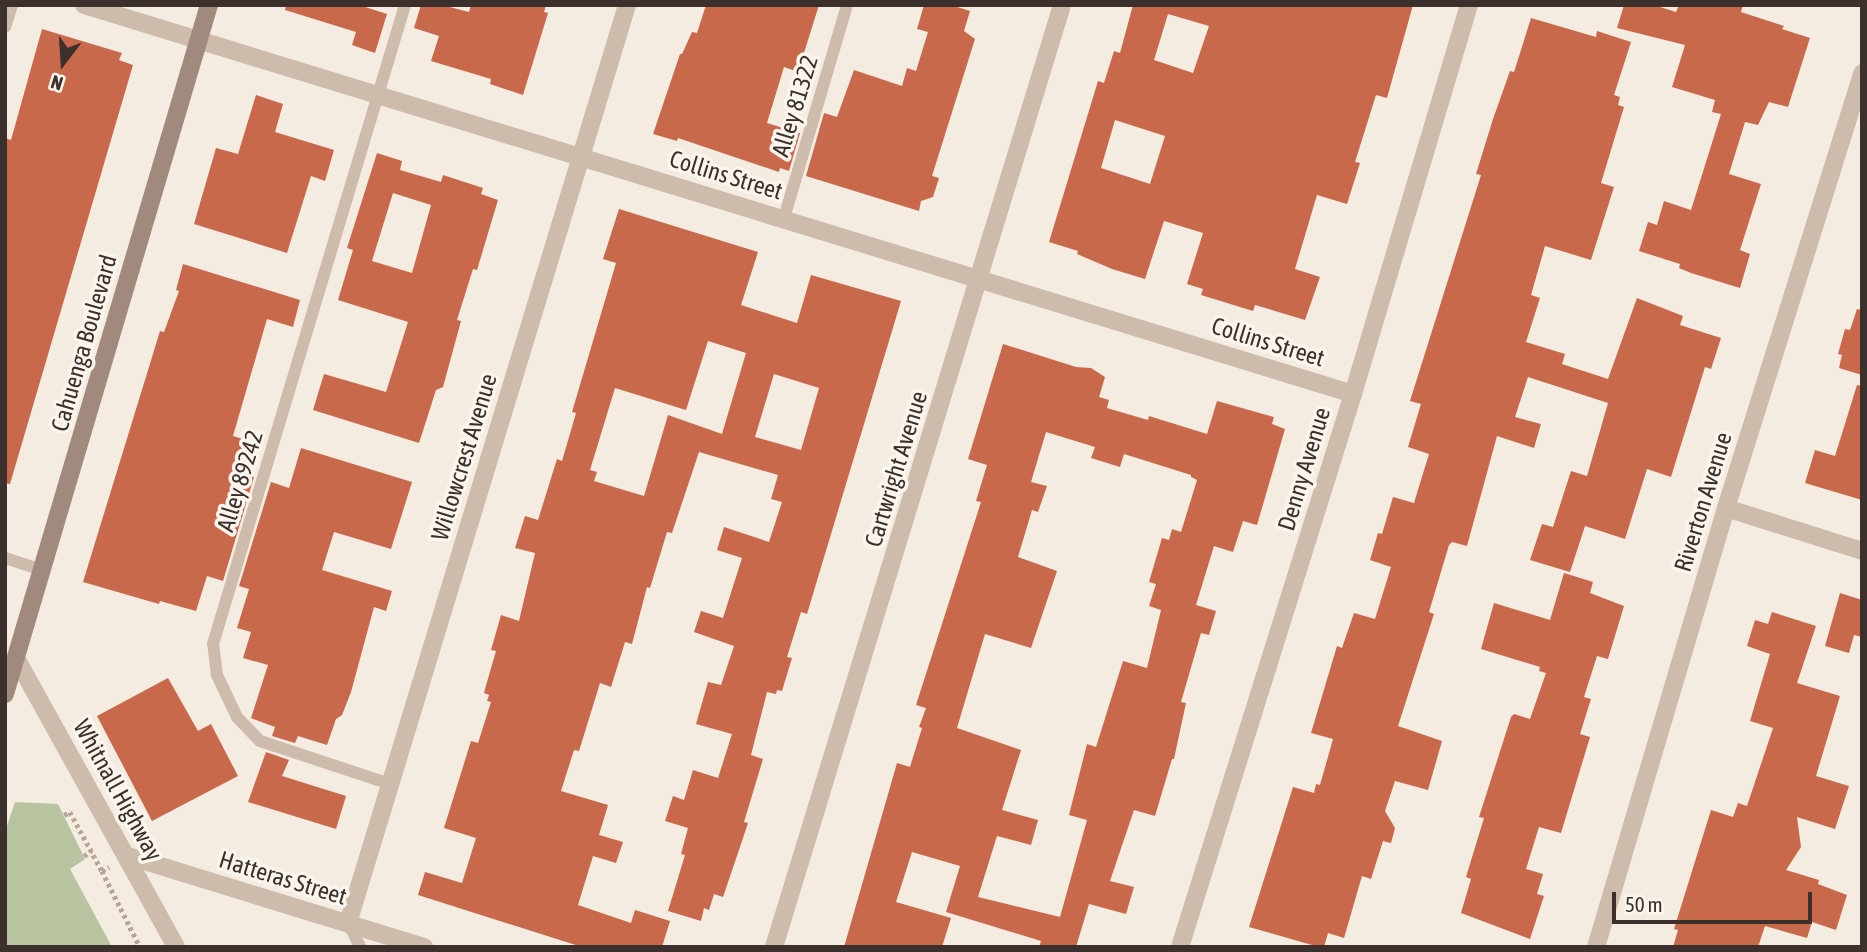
<!DOCTYPE html>
<style>
body{margin:0}
#map{position:relative;width:1867px;height:952px;overflow:hidden;background:#f4ebe1;font-family:"Asap Condensed",sans-serif}
div>[style]{position:absolute}
[style*='--x']{left:calc(var(--x)*1px);top:calc(var(--y)*1px);width:calc(var(--w)*1px);rotate:calc(var(--a)*1deg)}
.green>*{inset:0;background:#b8c4a0}
.building>*{inset:0;background:#c8694b}
.path>*{height:4.5px;margin-top:-2.25px;transform-origin:0;background:repeating-linear-gradient(90deg,#b9a596 0 3.5px,transparent 0 7px)}
.lane>*{height:12px;margin:-6px;padding:0 6px;transform-origin:6px;border-radius:6px;background:#cdbbac}
.street>*{height:18px;margin:-9px;padding:0 9px;transform-origin:9px;border-radius:9px;background:#cdbbac}
.secondary>*{height:18px;margin:-9px;padding:0 9px;transform-origin:9px;border-radius:9px;background:#a18a7d}
span{translate:-50% -50%;white-space:nowrap;text-align:center;line-height:1.15;-webkit-text-stroke:7px #fbf5ee;paint-order:stroke}
.street-label{font-size:24px;color:#3b302b}
.frame{position:absolute;inset:0;border:7px solid #3b302b;pointer-events:none}
.north{position:absolute;left:28px;top:28px;width:70px;height:70px;-webkit-text-stroke:5px #fbf5ee;paint-order:stroke;rotate:197deg;font-size:19px;font-weight:700;line-height:28px;text-align:center;color:#3b302b}
.north::after{content:'';display:block;margin:auto;width:24px;height:32px;background:#3b302b;clip-path:polygon(50% 0,100% 100%,50% 72%,0 100%)}
.scale{position:absolute;left:1612px;top:892px;width:200px;height:32px;box-sizing:border-box;border:4px solid #3b302b;border-top:0;padding-left:9px;font-size:21px;line-height:24px;white-space:nowrap;color:#3b302b;-webkit-text-stroke:5px #fbf5ee;paint-order:stroke}
</style>
<div id="map">
<div class="green">
<div style="clip-path:polygon(15px 802px,58px 804px,85px 859px,70px 869px,112px 947px,5px 947px,5px 832px)"></div>
</div>
<div class="building">
<div style="clip-path:polygon(286px 5px,359px 5px,387px 14px,375px 53px,352px 45px,356px 32px,285px 10px)"></div>
<div style="clip-path:polygon(421px 5px,442px 5px,469px 12px,471px 5px,546px 5px,544px 12px,548px 13px,523px 95px,490px 84px,491px 79px,431px 61px,439px 36px,414px 28px)"></div>
<div style="clip-path:polygon(706px 5px,819px 5px,798px 72px,784px 67px,767px 123px,800px 133px,789px 171px,780px 168px,779px 172px,678px 138px,677px 141px,653px 134px,680px 54px,682px 54px,692px 32px,697px 33px)"></div>
<div style="clip-path:polygon(924px 5px,951px 5px,970px 11px,964px 31px,975px 39px,932px 176px,939px 178px,933px 197px,921px 201px,919px 211px,806px 176px,824px 113px,837px 117px,854px 70px,902px 86px,907px 68px,916px 71px,928px 32px,917px 29px)"></div>
<div style="clip-path:polygon(evenodd,1133px 5px,1413px 5px,1387px 98px,1376px 95px,1355px 162px,1360px 163px,1347px 204px,1317px 195px,1295px 269px,1320px 277px,1305px 320px,1255px 305px,1253px 311px,1201px 295px,1203px 289px,1187px 284px,1203px 233px,1164px 221px,1145px 279px,1112px 269px,1077px 254px,1078px 251px,1049px 242px,1098px 81px,1104px 83px,1114px 51px,1120px 53px,1133px 5px,1168px 14px,1209px 26px,1193px 73px,1154px 60px,1168px 14px,1133px 5px,1115px 120px,1165px 136px,1150px 184px,1101px 168px,1115px 120px)"></div>
<div style="clip-path:polygon(1624px 5px,1654px 5px,1676px 12px,1679px 5px,1743px 5px,1741px 12px,1784px 26px,1782px 29px,1810px 38px,1788px 107px,1769px 102px,1758px 125px,1745px 122px,1729px 174px,1761px 184px,1740px 250px,1750px 254px,1740px 288px,1691px 273px,1679px 268px,1680px 264px,1639px 251px,1648px 222px,1657px 225px,1664px 201px,1691px 210px,1721px 114px,1712px 112px,1715px 100px,1672px 87px,1685px 45px,1617px 28px)"></div>
<div style="clip-path:polygon(1531px 18px,1596px 37px,1597px 31px,1631px 42px,1614px 95px,1620px 97px,1618px 105px,1624px 107px,1601px 183px,1614px 187px,1591px 260px,1545px 246px,1531px 295px,1540px 298px,1526px 342px,1565px 354px,1562px 364px,1608px 379px,1637px 298px,1683px 316px,1680px 325px,1721px 338px,1711px 369px,1705px 367px,1671px 477px,1647px 469px,1625px 539px,1585px 526px,1570px 572px,1530px 560px,1542px 524px,1553px 527px,1571px 471px,1587px 476px,1608px 403px,1528px 377px,1515px 417px,1541px 424px,1534px 448px,1497px 436px,1467px 546px,1452px 542px,1449px 545px,1429px 612px,1434px 614px,1398px 726px,1442px 741px,1428px 790px,1395px 781px,1385px 811px,1395px 828px,1391px 843px,1383px 841px,1371px 879px,1362px 876px,1344px 938px,1328px 933px,1324px 947px,1319px 947px,1249px 927px,1293px 787px,1314px 793px,1316px 784px,1320px 785px,1333px 739px,1311px 733px,1337px 646px,1342px 648px,1354px 613px,1375px 619px,1391px 567px,1370px 560px,1378px 533px,1382px 534px,1393px 497px,1414px 503px,1417px 493px,1429px 454px,1408px 447px,1421px 404px,1410px 401px,1481px 175px,1476px 174px,1493px 119px,1510px 71px,1514px 72px)"></div>
<div style="clip-path:polygon(42px 29px,122px 53px,119px 60px,133px 65px,10px 484px,5px 483px,5px 138px,11px 140px)"></div>
<div style="clip-path:polygon(256px 95px,283px 104px,275px 132px,334px 150px,325px 181px,311px 176px,287px 253px,194px 224px,216px 148px,238px 154px)"></div>
<div style="clip-path:polygon(evenodd,377px 153px,402px 161px,400px 170px,441px 182px,443px 175px,483px 188px,481px 194px,498px 200px,477px 270px,473px 269px,457px 320px,461px 321px,443px 387px,436px 390px,419px 443px,313px 410px,324px 374px,386px 392px,408px 322px,338px 300px,353px 250px,347px 248px,377px 153px,393px 193px,431px 205px,412px 273px,372px 261px,393px 193px)"></div>
<div style="clip-path:polygon(evenodd,619px 209px,758px 252px,741px 305px,797px 323px,811px 275px,901px 301px,807px 614px,801px 612px,787px 657px,792px 658px,782px 691px,777px 690px,776px 694px,767px 692px,751px 755px,763px 759px,744px 822px,748px 823px,741px 844px,723px 897px,714px 894px,709px 910px,704px 908px,701px 921px,668px 911px,685px 855px,681px 854px,688px 828px,665px 821px,673px 796px,684px 800px,693px 770px,718px 778px,732px 734px,696px 724px,708px 682px,721px 685px,734px 646px,694px 632px,701px 611px,723px 618px,742px 558px,717px 550px,724px 527px,769px 542px,782px 502px,771px 499px,778px 475px,699px 452px,672px 533px,667px 532px,650px 588px,647px 587px,632px 644px,625px 642px,611px 687px,600px 683px,579px 751px,574px 750px,561px 791px,608px 805px,599px 835px,623px 842px,616px 863px,593px 856px,578px 905px,631px 923px,635px 910px,670px 921px,662px 947px,582px 947px,418px 895px,425px 872px,462px 883px,476px 838px,444px 828px,471px 741px,478px 743px,491px 702px,487px 701px,489px 695px,484px 693px,485px 689px,496px 651px,491px 650px,501px 615px,519px 621px,535px 553px,515px 548px,525px 516px,538px 520px,557px 459px,562px 461px,576px 413px,572px 412px,616px 263px,603px 259px,619px 209px,708px 341px,746px 353px,722px 434px,668px 415px,644px 496px,594px 481px,597px 472px,590px 470px,615px 388px,686px 410px,708px 341px,619px 209px,774px 374px,819px 388px,801px 450px,755px 437px,774px 374px)"></div>
<div style="clip-path:polygon(183px 264px,300px 300px,293px 327px,267px 319px,233px 436px,246px 440px,237px 470px,254px 477px,223px 581px,207px 576px,196px 611px,160px 601px,159px 604px,83px 582px,160px 331px,164px 332px,179px 291px,176px 290px)"></div>
<div style="clip-path:polygon(1857px 309px,1862px 310px,1862px 375px,1839px 368px,1842px 355px,1838px 354px,1845px 329px,1850px 330px)"></div>
<div style="clip-path:polygon(evenodd,1003px 344px,1076px 367px,1091px 368px,1105px 377px,1099px 397px,1109px 400px,1107px 408px,1148px 420px,1149px 416px,1207px 434px,1217px 401px,1274px 417px,1272px 424px,1285px 429px,1257px 525px,1243px 521px,1233px 552px,1214px 546px,1196px 605px,1216px 611px,1209px 635px,1201px 633px,1181px 702px,1186px 703px,1174px 759px,1172px 759px,1155px 816px,1134px 810px,1110px 881px,1134px 887px,1126px 914px,1089px 904px,1076px 947px,1039px 947px,1041px 941px,946px 912px,960px 866px,912px 852px,896px 902px,951px 918px,942px 947px,844px 947px,897px 763px,910px 767px,922px 728px,919px 727px,926px 708px,916px 705px,981px 502px,976px 501px,987px 465px,968px 459px,1003px 344px,1046px 432px,1095px 447px,1091px 458px,1120px 467px,1124px 454px,1191px 475px,1191px 477px,1197px 480px,1181px 532px,1172px 529px,1169px 540px,1162px 538px,1149px 582px,1156px 584px,1149px 606px,1161px 610px,1147px 668px,1123px 661px,1096px 747px,1087px 744px,1069px 815px,1087px 820px,1060px 917px,978px 897px,997px 836px,1031px 845px,1038px 820px,1002px 810px,1021px 750px,957px 728px,985px 634px,1031px 648px,1057px 571px,1018px 557px,1032px 510px,1038px 512px,1047px 486px,1031px 482px,1046px 432px)"></div>
<div style="clip-path:polygon(1857px 385px,1862px 386px,1862px 500px,1805px 483px,1815px 450px,1835px 456px)"></div>
<div style="clip-path:polygon(301px 448px,412px 482px,391px 549px,334px 532px,322px 570px,392px 591px,386px 611px,374px 607px,351px 692px,342px 715px,336px 719px,327px 745px,298px 736px,295px 743px,272px 736px,275px 727px,251px 718px,268px 665px,243px 658px,251px 632px,237px 628px,249px 589px,239px 586px,271px 482px,289px 488px)"></div>
<div style="clip-path:polygon(1564px 573px,1593px 582px,1590px 593px,1624px 606px,1608px 659px,1597px 656px,1584px 697px,1591px 699px,1580px 734px,1590px 737px,1561px 833px,1539px 827px,1526px 869px,1543px 874px,1537px 894px,1544px 896px,1530px 939px,1461px 913px,1471px 879px,1466px 877px,1484px 818px,1479px 817px,1511px 717px,1514px 714px,1530px 719px,1546px 673px,1539px 671px,1540px 667px,1481px 649px,1494px 603px,1550px 620px)"></div>
<div style="clip-path:polygon(1840px 593px,1862px 600px,1862px 637px,1854px 635px,1849px 653px,1825px 646px)"></div>
<div style="clip-path:polygon(1772px 612px,1816px 626px,1797px 683px,1840px 696px,1816px 776px,1849px 786px,1835px 829px,1797px 817px,1801px 847px,1786px 870px,1819px 880px,1818px 884px,1847px 895px,1836px 930px,1812px 922px,1807px 938px,1765px 926px,1758px 947px,1673px 947px,1678px 930px,1674px 929px,1711px 810px,1733px 817px,1738px 803px,1747px 806px,1773px 728px,1750px 721px,1770px 654px,1747px 646px,1755px 620px,1768px 624px)"></div>
<div style="clip-path:polygon(168px 678px,198px 731px,211px 724px,238px 776px,152px 821px,97px 716px)"></div>
<div style="clip-path:polygon(266px 752px,289px 760px,282px 776px,346px 796px,336px 829px,248px 802px)"></div>
</div>
<div class="path">
<div style="--x:64;--y:815;--w:7;--a:-27"></div>
<div style="--x:70;--y:812;--w:67;--a:61.5"></div>
<div style="--x:102;--y:871;--w:8;--a:-30"></div>
<div style="--x:84;--y:856;--w:9;--a:-36"></div>
<div style="--x:102;--y:871;--w:85;--a:63.4"></div>
</div>
<div class="lane">
<div style="--x:5;--y:27;--w:23;--a:-72"></div>
<div style="--x:784;--y:218;--w:222;--a:-73.5"></div>
<div style="--x:5;--y:558;--w:40;--a:18"></div>
<div style="--x:390;--y:784;--w:137;--a:-161.7"></div>
<div style="--x:260;--y:741;--w:33;--a:-134"></div>
<div style="--x:237;--y:717;--w:47;--a:-115.5"></div>
<div style="--x:217;--y:675;--w:31;--a:-97"></div>
<div style="--x:213;--y:644;--w:667;--a:-73.28"></div>
<div style="--x:348;--y:923;--w:27;--a:63"></div>
</div>
<div class="street">
<div style="--x:84;--y:5;--w:1327;--a:17.04"></div>
<div style="--x:1726;--y:508;--w:143;--a:17.5"></div>
<div style="--x:16;--y:658;--w:330;--a:61"></div>
<div style="--x:128;--y:856;--w:310;--a:17.1"></div>
<div style="--x:348;--y:923;--w:959;--a:-73.09"></div>
<div style="--x:774;--y:947;--w:985;--a:-73"></div>
<div style="--x:1180;--y:947;--w:579;--a:-72.63"></div>
<div style="--x:1353;--y:394;--w:406;--a:-73.4"></div>
<div style="--x:1596;--y:947;--w:458;--a:-73.5"></div>
<div style="--x:1726;--y:508;--w:456;--a:-72.6"></div>
</div>
<div class="secondary">
<div style="--x:5;--y:694;--w:719;--a:-73.51"></div>
</div>
<div class="street-label">
<span style="left:795px;top:106px;rotate:-73deg">Alley 81322</span>
<span style="left:726px;top:175px;rotate:17deg">Collins Street</span>
<span style="left:1268px;top:342px;rotate:17deg">Collins Street</span>
<span style="left:84px;top:343px;rotate:-74deg">Cahuenga Boulevard</span>
<span style="left:464px;top:457px;rotate:-73deg">Willowcrest Avenue</span>
<span style="left:896px;top:469px;rotate:-73deg">Cartwright Avenue</span>
<span style="left:1304px;top:469px;rotate:-73deg">Denny Avenue</span>
<span style="left:240px;top:481px;rotate:-73deg">Alley 89242</span>
<span style="left:1703px;top:502px;rotate:-73deg">Riverton Avenue</span>
<span style="left:118px;top:790px;rotate:61deg">Whitnall Highway</span>
<span style="left:283px;top:878px;rotate:17deg">Hatteras Street</span>
</div>
<div class="frame"></div>
<div class="north">N</div>
<div class="scale">50 m</div>
</div>
